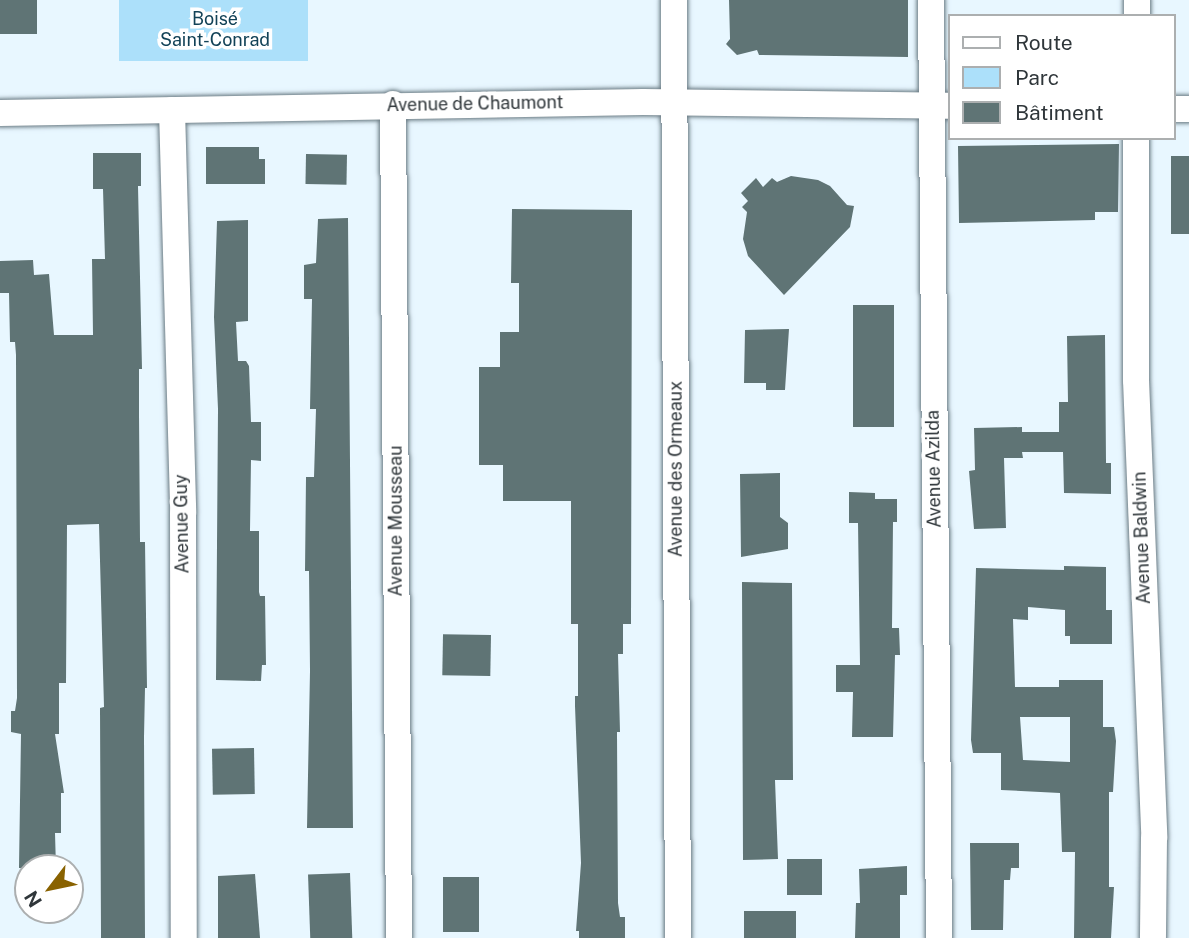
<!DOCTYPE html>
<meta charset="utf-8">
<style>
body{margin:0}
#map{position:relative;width:1189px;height:938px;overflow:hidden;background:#e8f7ff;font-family:"Public Sans",sans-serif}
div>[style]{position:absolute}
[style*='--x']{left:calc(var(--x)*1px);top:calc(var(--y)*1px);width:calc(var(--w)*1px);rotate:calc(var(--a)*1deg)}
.green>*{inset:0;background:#ace0fa;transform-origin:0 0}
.building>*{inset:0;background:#5f7475;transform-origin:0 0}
.roads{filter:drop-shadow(0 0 2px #6b7c85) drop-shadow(0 0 2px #6b7c85)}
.minor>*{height:26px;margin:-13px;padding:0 13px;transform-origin:13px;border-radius:13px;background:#fff}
span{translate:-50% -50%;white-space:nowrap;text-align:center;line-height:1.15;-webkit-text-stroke:7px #fff;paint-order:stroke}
.park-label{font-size:18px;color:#124257}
.street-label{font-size:18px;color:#2f363a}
.legend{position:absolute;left:948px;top:14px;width:228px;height:126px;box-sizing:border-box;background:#fff;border:2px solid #acafb0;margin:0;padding:9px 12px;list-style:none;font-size:21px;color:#2f363a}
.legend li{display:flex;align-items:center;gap:14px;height:35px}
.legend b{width:35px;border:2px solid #acafb0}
.north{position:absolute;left:14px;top:854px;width:70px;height:70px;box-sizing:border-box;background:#fff;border:2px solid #acafb0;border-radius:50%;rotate:238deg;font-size:19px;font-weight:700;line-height:28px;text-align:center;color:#2f363a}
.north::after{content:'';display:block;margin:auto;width:24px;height:32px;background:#896200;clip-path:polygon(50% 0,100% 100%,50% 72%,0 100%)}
</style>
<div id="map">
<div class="green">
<div style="left:119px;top:0;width:189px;height:61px"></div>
</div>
<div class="building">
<div style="left:0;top:0;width:37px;height:34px"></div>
<div style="clip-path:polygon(729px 0,908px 0,908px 57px,759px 55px,757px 50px,737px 55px,726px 44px,730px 39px)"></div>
<div style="clip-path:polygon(1119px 144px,1118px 212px,1095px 212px,1095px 220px,959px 223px,958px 146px)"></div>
<div style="clip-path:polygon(206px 147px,259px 147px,259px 159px,265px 159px,265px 184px,206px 184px)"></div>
<div style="clip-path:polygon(93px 153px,141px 153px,141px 186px,138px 186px,142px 369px,139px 369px,139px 414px,140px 542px,145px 542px,147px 688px,145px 688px,144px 737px,145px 938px,101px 938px,100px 708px,104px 707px,99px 524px,67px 525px,66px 683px,59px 683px,59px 734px,55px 734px,64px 793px,61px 793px,61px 833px,55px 833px,56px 868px,19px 868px,21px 734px,11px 732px,11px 711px,15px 711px,17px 698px,16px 355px,15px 342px,10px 342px,9px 293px,0 293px,0 261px,33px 260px,34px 275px,49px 274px,54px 335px,93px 335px,92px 259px,105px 259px,103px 189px,93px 189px)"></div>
<div style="left:306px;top:154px;width:41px;height:30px;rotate:1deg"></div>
<div style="left:1171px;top:156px;width:18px;height:78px"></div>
<div style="clip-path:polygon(791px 176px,818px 180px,830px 186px,847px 205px,854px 206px,850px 227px,784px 295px,748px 256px,743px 239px,747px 212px,742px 207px,748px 201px,741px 193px,756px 178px,763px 187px,772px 178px,777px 182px)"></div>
<div style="clip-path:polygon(512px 209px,632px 210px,631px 624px,623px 624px,623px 654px,618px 654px,620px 732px,617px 732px,618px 903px,620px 917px,625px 917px,625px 938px,579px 938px,579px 931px,576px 931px,581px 863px,575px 706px,575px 696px,578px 696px,578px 624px,571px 624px,571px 501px,503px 501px,503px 465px,479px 465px,479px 367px,500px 367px,500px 332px,519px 332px,519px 283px,511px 283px)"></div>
<div style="clip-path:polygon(348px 218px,353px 828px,307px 828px,310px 671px,309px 571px,305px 571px,306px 477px,314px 477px,316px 409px,310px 409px,312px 299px,304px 299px,304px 265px,316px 263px,318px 219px)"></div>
<div style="clip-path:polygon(248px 220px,248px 321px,236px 322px,238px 361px,246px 361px,249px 366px,251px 422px,261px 422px,261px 461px,251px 460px,250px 531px,259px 531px,259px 592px,260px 596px,265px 596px,266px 665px,262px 665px,261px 681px,216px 680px,218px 409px,214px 317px,217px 221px)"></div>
<div style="left:853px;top:305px;width:41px;height:122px"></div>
<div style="clip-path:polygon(789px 329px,785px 390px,766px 390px,766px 383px,744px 383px,745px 330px)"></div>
<div style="clip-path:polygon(1105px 335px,1106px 463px,1111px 463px,1111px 494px,1064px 493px,1063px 452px,1022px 452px,1023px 458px,1004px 458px,1006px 528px,974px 529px,969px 471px,975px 470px,974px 428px,1022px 427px,1022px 432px,1059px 432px,1059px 402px,1068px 402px,1067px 336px)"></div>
<div style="clip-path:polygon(780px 473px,780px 517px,788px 523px,788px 549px,741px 557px,740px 474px)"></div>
<div style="clip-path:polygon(849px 492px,875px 493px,875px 499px,897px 499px,897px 522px,893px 522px,892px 628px,899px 628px,900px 655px,895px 655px,893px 737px,852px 737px,853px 692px,836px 692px,836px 665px,860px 665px,858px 523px,849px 523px)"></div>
<div style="clip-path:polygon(evenodd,1064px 566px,1106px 567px,1106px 610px,1112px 610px,1112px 644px,1070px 644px,1070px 636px,1065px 636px,1065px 610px,1028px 607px,1028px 620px,1013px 619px,1015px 687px,1059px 687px,1059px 680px,1103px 680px,1103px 727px,1114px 727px,1116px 741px,1113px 792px,1109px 792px,1109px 887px,1114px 887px,1111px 938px,1074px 938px,1075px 852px,1062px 852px,1060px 793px,1001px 790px,1001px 753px,973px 753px,971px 740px,976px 568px,1064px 570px,1064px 566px,1020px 717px,1070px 717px,1070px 762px,1023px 760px,1020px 717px)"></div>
<div style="clip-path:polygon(742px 582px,792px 583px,793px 780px,775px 780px,778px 859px,743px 860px)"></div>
<div style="left:491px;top:635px;width:41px;height:48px;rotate:91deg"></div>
<div style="left:254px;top:748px;width:46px;height:42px;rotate:89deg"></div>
<div style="clip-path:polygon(970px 843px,1019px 843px,1019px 868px,1011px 868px,1010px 880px,1004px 880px,1003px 930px,971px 930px)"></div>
<div style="left:787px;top:859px;width:35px;height:36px"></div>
<div style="clip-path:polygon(907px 866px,907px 895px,900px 895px,900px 938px,855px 938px,856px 903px,860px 903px,859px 869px)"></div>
<div style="left:350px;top:873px;width:65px;height:42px;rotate:88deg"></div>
<div style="clip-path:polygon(255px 874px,260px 938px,218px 938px,218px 876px)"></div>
<div style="left:443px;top:877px;width:36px;height:55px"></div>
<div style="left:744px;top:911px;width:52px;height:27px"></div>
</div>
<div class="roads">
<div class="minor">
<div style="--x:674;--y:0;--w:938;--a:89.76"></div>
<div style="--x:931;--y:0;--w:938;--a:89.51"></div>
<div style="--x:1137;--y:16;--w:16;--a:-90"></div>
<div style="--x:393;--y:104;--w:834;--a:89.59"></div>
<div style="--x:1173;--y:109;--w:16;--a:0"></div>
<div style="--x:172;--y:110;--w:403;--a:88.4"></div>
<div style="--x:183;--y:513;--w:425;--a:89.9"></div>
<div style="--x:0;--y:113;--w:643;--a:-0.98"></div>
<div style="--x:643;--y:102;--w:306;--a:0.7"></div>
<div style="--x:1136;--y:138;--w:242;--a:90"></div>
<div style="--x:1136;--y:380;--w:458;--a:87.7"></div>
<div style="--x:1154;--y:838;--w:100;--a:90.6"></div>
</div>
</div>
<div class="park-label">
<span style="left:215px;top:30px">Boisé<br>Saint-Conrad</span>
</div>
<div class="street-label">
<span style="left:475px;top:104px;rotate:-1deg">Avenue de Chaumont</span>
<span style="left:676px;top:469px;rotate:-90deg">Avenue des Ormeaux</span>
<span style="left:934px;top:469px;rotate:-91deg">Avenue Azilda</span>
<span style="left:396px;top:521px;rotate:-90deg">Avenue Mousseau</span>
<span style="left:182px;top:524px;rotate:-91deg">Avenue Guy</span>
<span style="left:1142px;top:538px;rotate:-92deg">Avenue Baldwin</span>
</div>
<ul class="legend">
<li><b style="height:9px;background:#fff"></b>Route</li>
<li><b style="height:19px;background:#ace0fa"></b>Parc</li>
<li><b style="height:19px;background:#5f7475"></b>Bâtiment</li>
</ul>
<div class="north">N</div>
</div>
